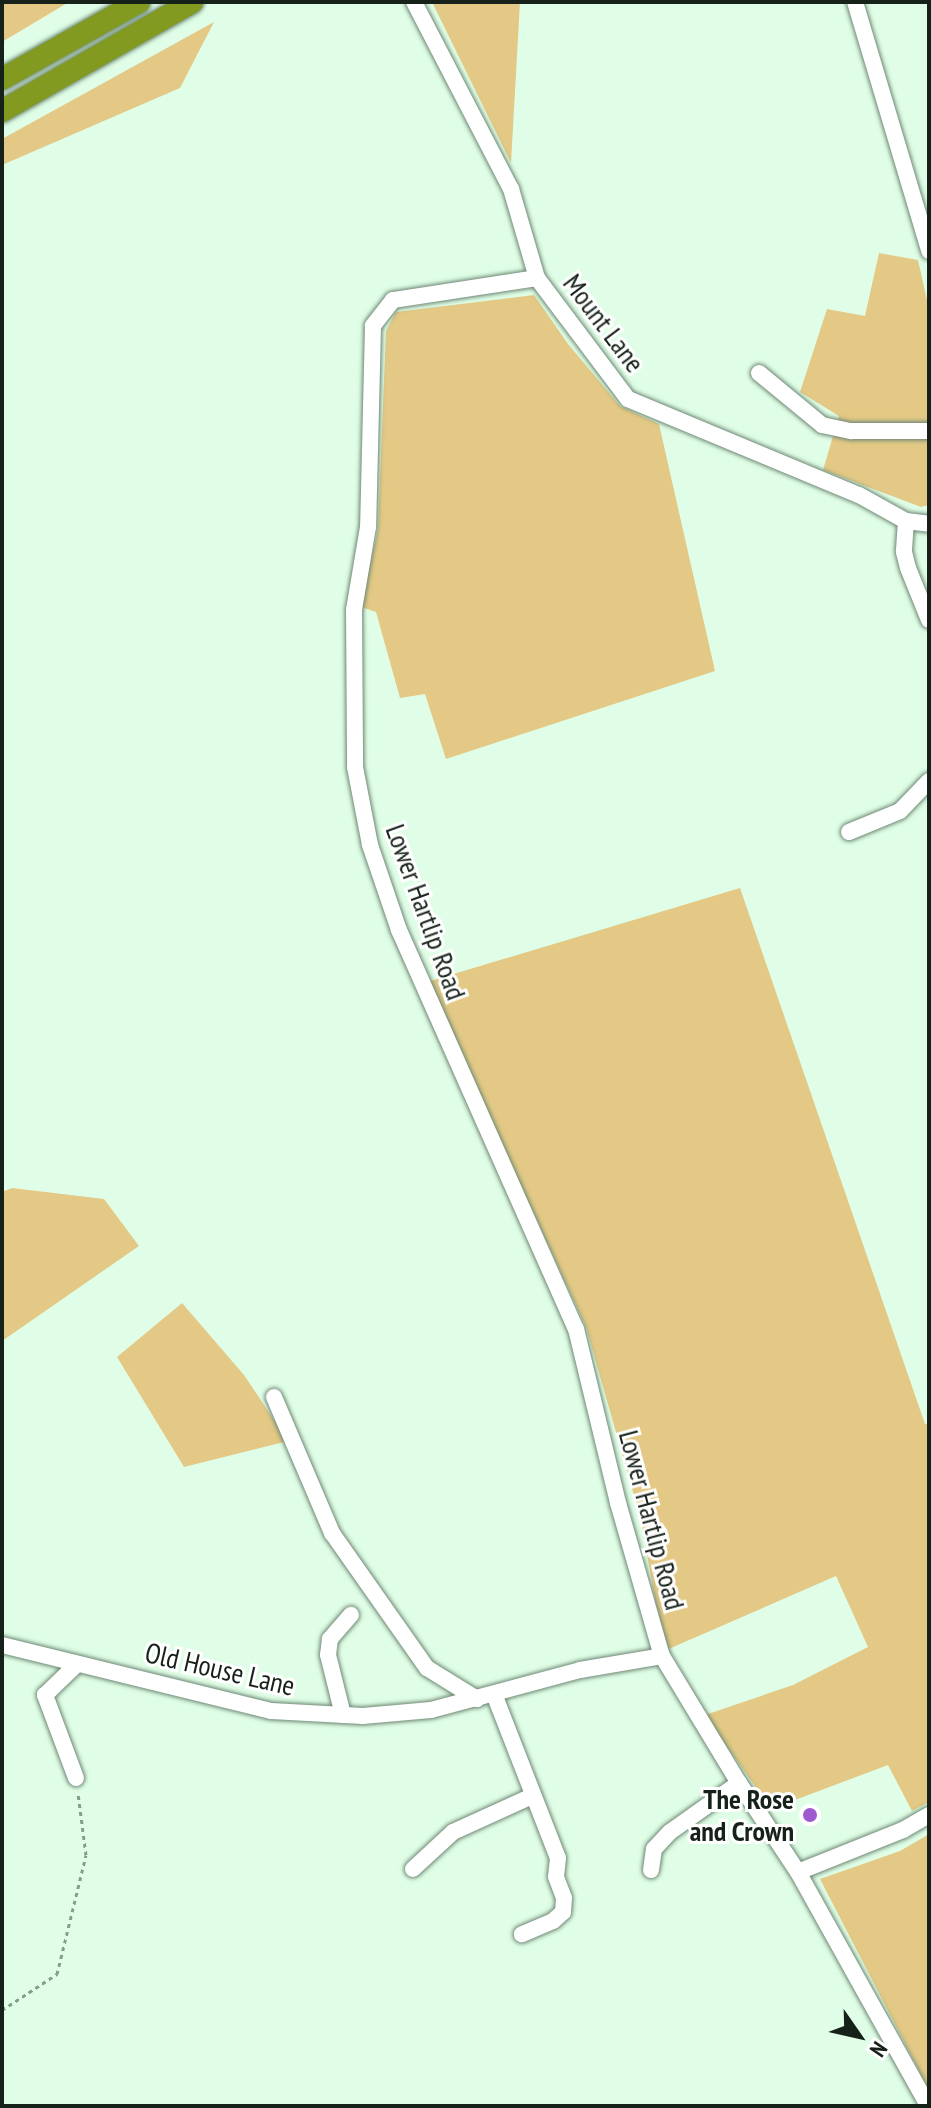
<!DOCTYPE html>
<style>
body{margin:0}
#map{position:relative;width:931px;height:2108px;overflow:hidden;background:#e0fee7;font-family:"PT Sans Narrow",sans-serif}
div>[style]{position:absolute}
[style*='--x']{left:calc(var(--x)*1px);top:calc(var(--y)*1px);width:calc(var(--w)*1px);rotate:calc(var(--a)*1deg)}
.green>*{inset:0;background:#e3c985}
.path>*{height:3px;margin-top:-1.5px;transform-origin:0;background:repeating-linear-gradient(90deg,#879d8c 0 4px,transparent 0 8px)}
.roads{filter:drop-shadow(0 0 2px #6d8874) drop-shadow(0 0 2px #6d8874)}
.minor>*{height:16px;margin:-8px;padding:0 8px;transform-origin:8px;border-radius:8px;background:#fff}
.highway>*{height:22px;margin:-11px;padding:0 11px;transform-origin:11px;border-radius:11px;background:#829a20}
.dots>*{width:22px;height:22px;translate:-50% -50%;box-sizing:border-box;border:4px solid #fff;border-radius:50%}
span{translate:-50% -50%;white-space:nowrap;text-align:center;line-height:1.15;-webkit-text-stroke:6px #fff;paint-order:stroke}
.street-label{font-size:28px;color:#162119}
.poi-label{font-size:28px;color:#162119;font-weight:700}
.right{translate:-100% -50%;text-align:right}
.frame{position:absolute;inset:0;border:4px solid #162119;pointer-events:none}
.north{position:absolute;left:819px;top:1996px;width:80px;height:80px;-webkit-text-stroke:6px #fff;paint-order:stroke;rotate:124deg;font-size:22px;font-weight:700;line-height:32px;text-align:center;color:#162119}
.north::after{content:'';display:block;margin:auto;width:28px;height:36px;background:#162119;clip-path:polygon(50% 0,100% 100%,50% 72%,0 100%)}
</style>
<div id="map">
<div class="green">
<div style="clip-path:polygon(2px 2px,69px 2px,2px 42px)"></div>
<div style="clip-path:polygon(432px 2px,520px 2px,511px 163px)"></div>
<div style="clip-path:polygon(214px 22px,180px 88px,2px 165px,2px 139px)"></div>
<div style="clip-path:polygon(879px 253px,918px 260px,929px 309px,929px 505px,921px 507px,823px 470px,839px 416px,800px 392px,827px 309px,865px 316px)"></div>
<div style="clip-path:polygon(534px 295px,568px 344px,620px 406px,659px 424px,715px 671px,446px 759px,425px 694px,400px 698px,376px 612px,361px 607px,378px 529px,386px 331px,396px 312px)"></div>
<div style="clip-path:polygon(740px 888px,925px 1424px,929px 1424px,929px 1802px,912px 1811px,888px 1765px,771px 1809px,705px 1715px,793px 1685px,868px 1647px,836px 1576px,664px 1651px,641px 1520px,586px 1327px,427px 982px)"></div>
<div style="clip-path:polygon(12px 1188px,104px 1199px,139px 1246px,2px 1341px,2px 1192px)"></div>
<div style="clip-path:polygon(182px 1303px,244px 1375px,288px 1441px,184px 1467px,117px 1357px)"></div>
<div style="clip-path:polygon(929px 1834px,929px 2090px,820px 1879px,900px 1851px)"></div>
</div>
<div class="path">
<div style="--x:2;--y:2010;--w:66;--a:-33.2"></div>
<div style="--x:57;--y:1974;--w:122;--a:-76.3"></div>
<div style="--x:86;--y:1855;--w:63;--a:-97.4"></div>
</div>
<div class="roads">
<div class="minor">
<div style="--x:414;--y:2;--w:211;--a:62.6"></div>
<div style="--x:511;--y:189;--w:93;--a:73.7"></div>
<div style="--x:537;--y:278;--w:151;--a:53.1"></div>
<div style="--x:628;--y:399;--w:250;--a:22.6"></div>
<div style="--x:859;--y:495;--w:54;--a:29"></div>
<div style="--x:906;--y:521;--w:23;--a:7"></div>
<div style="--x:855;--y:2;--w:260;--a:73.4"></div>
<div style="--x:537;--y:278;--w:146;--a:171.3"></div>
<div style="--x:393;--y:300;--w:33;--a:128"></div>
<div style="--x:373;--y:326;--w:201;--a:91.4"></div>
<div style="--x:368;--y:527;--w:84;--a:99.6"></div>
<div style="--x:354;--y:610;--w:157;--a:89.6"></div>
<div style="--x:355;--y:767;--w:79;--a:79.1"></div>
<div style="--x:370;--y:845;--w:90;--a:71.2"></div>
<div style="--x:399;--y:930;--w:436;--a:66.1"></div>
<div style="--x:576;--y:1329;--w:179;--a:76.4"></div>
<div style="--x:618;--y:1503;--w:159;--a:74"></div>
<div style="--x:662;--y:1656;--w:149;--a:58.8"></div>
<div style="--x:739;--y:1783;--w:107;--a:56.5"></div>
<div style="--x:798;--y:1872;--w:268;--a:60.9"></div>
<div style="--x:759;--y:373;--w:82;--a:39.5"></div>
<div style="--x:822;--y:425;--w:30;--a:12"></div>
<div style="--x:851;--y:431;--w:78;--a:0"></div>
<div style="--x:906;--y:521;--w:31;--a:94"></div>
<div style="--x:904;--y:552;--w:16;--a:76"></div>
<div style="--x:908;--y:568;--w:56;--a:68"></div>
<div style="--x:849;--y:832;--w:55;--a:-22.4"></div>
<div style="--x:900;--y:811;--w:42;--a:-46"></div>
<div style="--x:274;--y:1397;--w:148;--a:66.9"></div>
<div style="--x:332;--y:1533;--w:165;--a:54.9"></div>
<div style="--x:427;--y:1668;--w:59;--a:31.8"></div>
<div style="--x:2;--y:1645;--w:277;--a:13.8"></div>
<div style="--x:271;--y:1711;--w:92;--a:3.1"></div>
<div style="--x:363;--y:1716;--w:68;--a:-5"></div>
<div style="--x:431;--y:1710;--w:154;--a:-15"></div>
<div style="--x:580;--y:1670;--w:83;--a:-9.7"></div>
<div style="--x:494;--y:1694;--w:176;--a:68.7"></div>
<div style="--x:558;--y:1858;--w:19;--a:96"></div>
<div style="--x:556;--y:1877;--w:22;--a:69"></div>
<div style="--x:564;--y:1898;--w:14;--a:94"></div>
<div style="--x:563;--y:1912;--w:13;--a:138"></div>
<div style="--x:553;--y:1921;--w:34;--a:157"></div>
<div style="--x:343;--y:1715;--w:62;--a:-104"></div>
<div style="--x:328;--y:1655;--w:16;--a:-83"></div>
<div style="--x:330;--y:1639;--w:32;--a:-49"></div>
<div style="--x:76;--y:1778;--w:89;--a:-110.5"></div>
<div style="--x:45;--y:1695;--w:45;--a:-44.1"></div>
<div style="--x:413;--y:1869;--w:54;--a:-42.8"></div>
<div style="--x:453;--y:1832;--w:87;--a:-24.5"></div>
<div style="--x:651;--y:1870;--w:21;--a:-82"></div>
<div style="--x:654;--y:1849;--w:23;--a:-47"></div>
<div style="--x:670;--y:1832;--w:85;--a:-35.4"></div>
<div style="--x:798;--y:1872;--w:113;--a:-21.8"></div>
<div style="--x:903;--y:1830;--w:30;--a:-30"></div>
</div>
<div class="highway">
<div style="--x:2;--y:79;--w:157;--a:-29.3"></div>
<div style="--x:2;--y:111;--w:219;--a:-29.8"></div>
</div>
</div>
<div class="dots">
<div style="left:810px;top:1815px;background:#9f5acf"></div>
</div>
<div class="street-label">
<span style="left:604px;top:323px;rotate:53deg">Mount Lane</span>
<span style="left:426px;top:912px;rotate:70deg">Lower Hartlip Road</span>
<span style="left:652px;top:1520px;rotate:75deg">Lower Hartlip Road</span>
<span style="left:220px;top:1669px;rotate:13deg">Old House Lane</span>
</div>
<div class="poi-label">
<span class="right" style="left:794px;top:1815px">The Rose<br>and Crown</span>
</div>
<div class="frame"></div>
<div class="north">N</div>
</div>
